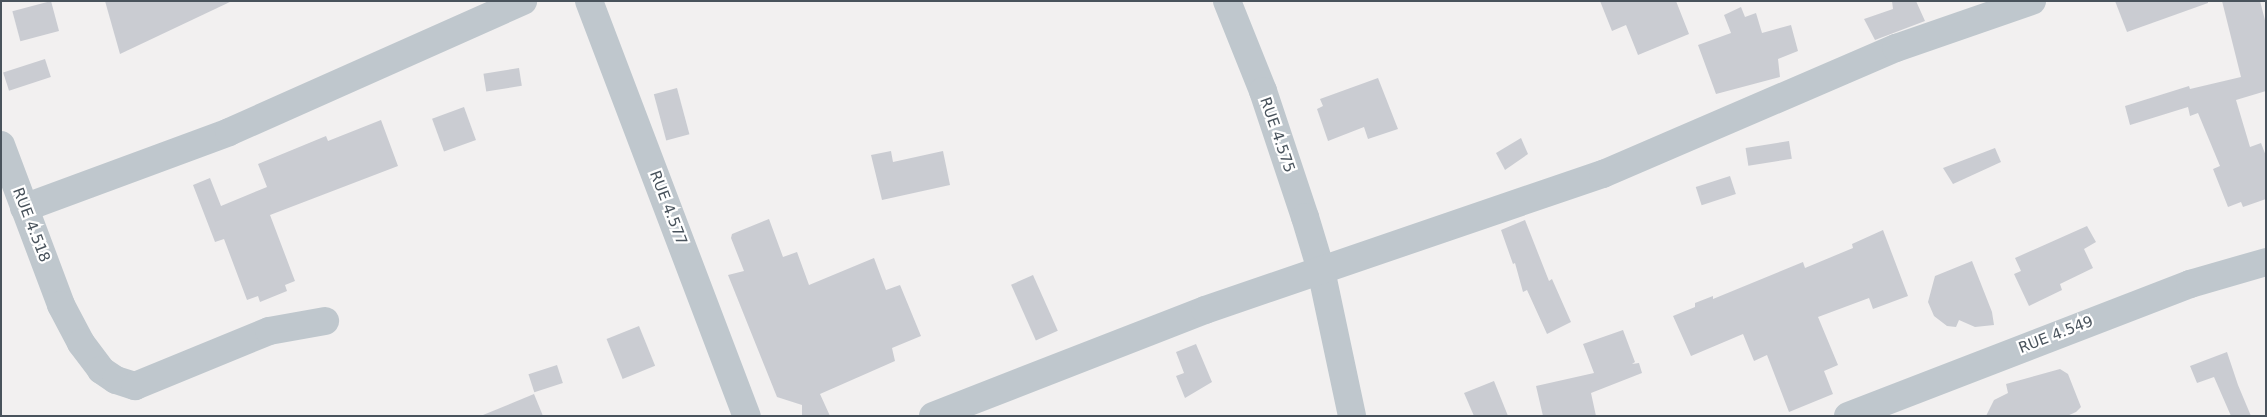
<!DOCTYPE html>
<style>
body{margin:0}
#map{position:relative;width:2267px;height:417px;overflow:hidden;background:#f2f0f0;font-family:"DejaVu Sans",sans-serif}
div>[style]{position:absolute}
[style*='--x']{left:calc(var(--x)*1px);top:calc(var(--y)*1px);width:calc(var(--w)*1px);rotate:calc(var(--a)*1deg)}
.building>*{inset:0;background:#caccd2;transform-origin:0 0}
.minor>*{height:28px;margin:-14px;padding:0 14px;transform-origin:14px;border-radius:14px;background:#bfc7cd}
span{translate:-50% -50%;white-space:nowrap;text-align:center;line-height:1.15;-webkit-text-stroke:4.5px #fff;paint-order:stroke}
.street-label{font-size:15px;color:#49535c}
.frame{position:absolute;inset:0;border:2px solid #49535c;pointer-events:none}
</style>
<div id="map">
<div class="building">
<div style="left:51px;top:1px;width:31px;height:40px;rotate:75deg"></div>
<div style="clip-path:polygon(105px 1px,232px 1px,120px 54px)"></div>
<div style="clip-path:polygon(1600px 1px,1676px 1px,1689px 34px,1638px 55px,1626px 25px,1612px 31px)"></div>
<div style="clip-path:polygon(1892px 1px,1916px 1px,1925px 21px,1875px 40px,1864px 19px,1893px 9px)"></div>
<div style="clip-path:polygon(2115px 1px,2208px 1px,2208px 3px,2127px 32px)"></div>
<div style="clip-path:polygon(2222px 1px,2260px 1px,2266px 24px,2266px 91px,2236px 100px,2250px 147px,2261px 143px,2266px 156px,2266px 199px,2243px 207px,2241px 202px,2228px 207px,2213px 169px,2220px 166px,2198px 113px,2190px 116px,2188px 107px,2130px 125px,2125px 106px,2189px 86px,2190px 89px,2241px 77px)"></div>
<div style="clip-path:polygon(1741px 7px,1745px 17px,1756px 13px,1762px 33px,1791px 25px,1798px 51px,1778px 59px,1780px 77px,1716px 94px,1698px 45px,1731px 33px,1724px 15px)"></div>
<div style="left:45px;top:59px;width:19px;height:44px;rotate:72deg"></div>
<div style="left:519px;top:68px;width:18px;height:36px;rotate:81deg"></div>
<div style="clip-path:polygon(1378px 78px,1398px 129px,1368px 139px,1364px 127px,1328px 141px,1317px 109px,1323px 106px,1320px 99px)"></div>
<div style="left:677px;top:88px;width:48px;height:24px;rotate:75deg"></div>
<div style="left:464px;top:107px;width:35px;height:34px;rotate:70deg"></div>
<div style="clip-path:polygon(381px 120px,398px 166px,270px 215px,295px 281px,285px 285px,287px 291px,260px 302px,258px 296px,247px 300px,224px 239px,215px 242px,193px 185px,210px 178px,221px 206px,267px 187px,258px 164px,326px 136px,328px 141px)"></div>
<div style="clip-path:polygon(1521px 138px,1528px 154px,1505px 170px,1496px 153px)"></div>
<div style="left:1789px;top:141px;width:18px;height:44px;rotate:81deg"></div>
<div style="clip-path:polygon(1995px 148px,2001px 162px,1953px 184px,1943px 168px)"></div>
<div style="clip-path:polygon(891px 151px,893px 162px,943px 151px,950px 185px,882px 200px,871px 155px)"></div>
<div style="left:1730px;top:176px;width:19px;height:36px;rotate:72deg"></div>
<div style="clip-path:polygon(769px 219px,783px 257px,797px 252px,809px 285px,874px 258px,886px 290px,900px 285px,921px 336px,892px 348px,895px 361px,820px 394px,830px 416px,802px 416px,802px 405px,777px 397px,728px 275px,744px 271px,731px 238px,732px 234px)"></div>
<div style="clip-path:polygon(1525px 220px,1549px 281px,1552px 279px,1571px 322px,1547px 334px,1527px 290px,1523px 292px,1515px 263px,1513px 264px,1501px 230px)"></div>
<div style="clip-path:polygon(2087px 226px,2096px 242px,2084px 249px,2093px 268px,2060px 284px,2062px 290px,2029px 306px,2014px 274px,2021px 271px,2015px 258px)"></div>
<div style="clip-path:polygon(1883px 230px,1908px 296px,1873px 309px,1869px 298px,1818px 317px,1838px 365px,1824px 371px,1833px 394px,1789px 412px,1767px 355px,1754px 361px,1743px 334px,1691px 356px,1673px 316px,1695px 307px,1695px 303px,1713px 296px,1713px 299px,1803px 262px,1805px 268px,1853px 248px,1852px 244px)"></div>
<div style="clip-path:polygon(1972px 261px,1992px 312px,1994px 325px,1975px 327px,1959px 320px,1956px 327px,1947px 326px,1934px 316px,1928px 302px,1935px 276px)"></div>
<div style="left:1033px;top:275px;width:61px;height:24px;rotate:66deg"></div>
<div style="left:639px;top:326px;width:43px;height:35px;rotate:68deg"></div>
<div style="clip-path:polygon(1623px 330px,1635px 362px,1632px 364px,1639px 363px,1642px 373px,1591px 393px,1596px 416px,1543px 416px,1536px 386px,1594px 373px,1583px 344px)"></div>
<div style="clip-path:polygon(1196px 344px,1212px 382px,1185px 398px,1176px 376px,1184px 373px,1176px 352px)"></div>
<div style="clip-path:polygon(2227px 352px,2238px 385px,2251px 416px,2231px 416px,2214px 377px,2197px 383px,2190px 366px)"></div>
<div style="left:557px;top:365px;width:19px;height:30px;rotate:72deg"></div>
<div style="clip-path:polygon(2060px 369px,2068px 374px,2081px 407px,2076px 412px,2067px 416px,1986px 416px,1994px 400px,2008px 393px,2006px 384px)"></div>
<div style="clip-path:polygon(1494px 381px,1508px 416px,1474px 416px,1464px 393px)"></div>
<div style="clip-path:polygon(534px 394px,543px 416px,483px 416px,483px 415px)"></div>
</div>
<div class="minor">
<div style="--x:589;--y:1;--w:444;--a:69.2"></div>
<div style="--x:1227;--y:1;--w:97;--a:68.2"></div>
<div style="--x:1263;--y:91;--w:133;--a:71.6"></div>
<div style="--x:1305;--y:217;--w:55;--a:73.2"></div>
<div style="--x:1321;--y:270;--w:149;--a:78"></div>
<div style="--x:1;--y:145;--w:171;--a:69.4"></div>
<div style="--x:61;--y:305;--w:43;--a:62.2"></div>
<div style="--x:81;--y:343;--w:34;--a:53"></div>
<div style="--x:101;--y:370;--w:18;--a:34"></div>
<div style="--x:116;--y:380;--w:20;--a:18"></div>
<div style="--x:135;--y:386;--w:145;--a:-22.3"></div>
<div style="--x:269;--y:331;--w:57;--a:-10.1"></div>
<div style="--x:24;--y:208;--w:219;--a:-20.3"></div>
<div style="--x:229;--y:132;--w:322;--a:-24"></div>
<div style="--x:933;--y:416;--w:292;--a:-21.3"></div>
<div style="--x:1205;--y:310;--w:421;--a:-18.9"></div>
<div style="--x:1603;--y:174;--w:319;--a:-23.3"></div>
<div style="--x:1896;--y:48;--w:144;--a:-19.1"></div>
<div style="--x:1848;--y:416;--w:367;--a:-21.1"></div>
<div style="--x:2190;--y:284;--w:79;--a:-16.1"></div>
</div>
<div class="street-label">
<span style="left:1277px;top:135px;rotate:71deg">RUE 4.575</span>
<span style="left:668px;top:208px;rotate:69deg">RUE 4.577</span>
<span style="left:31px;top:225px;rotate:69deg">RUE 4.518</span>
<span style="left:2056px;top:335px;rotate:-21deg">RUE 4.549</span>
</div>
<div class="frame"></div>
</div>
